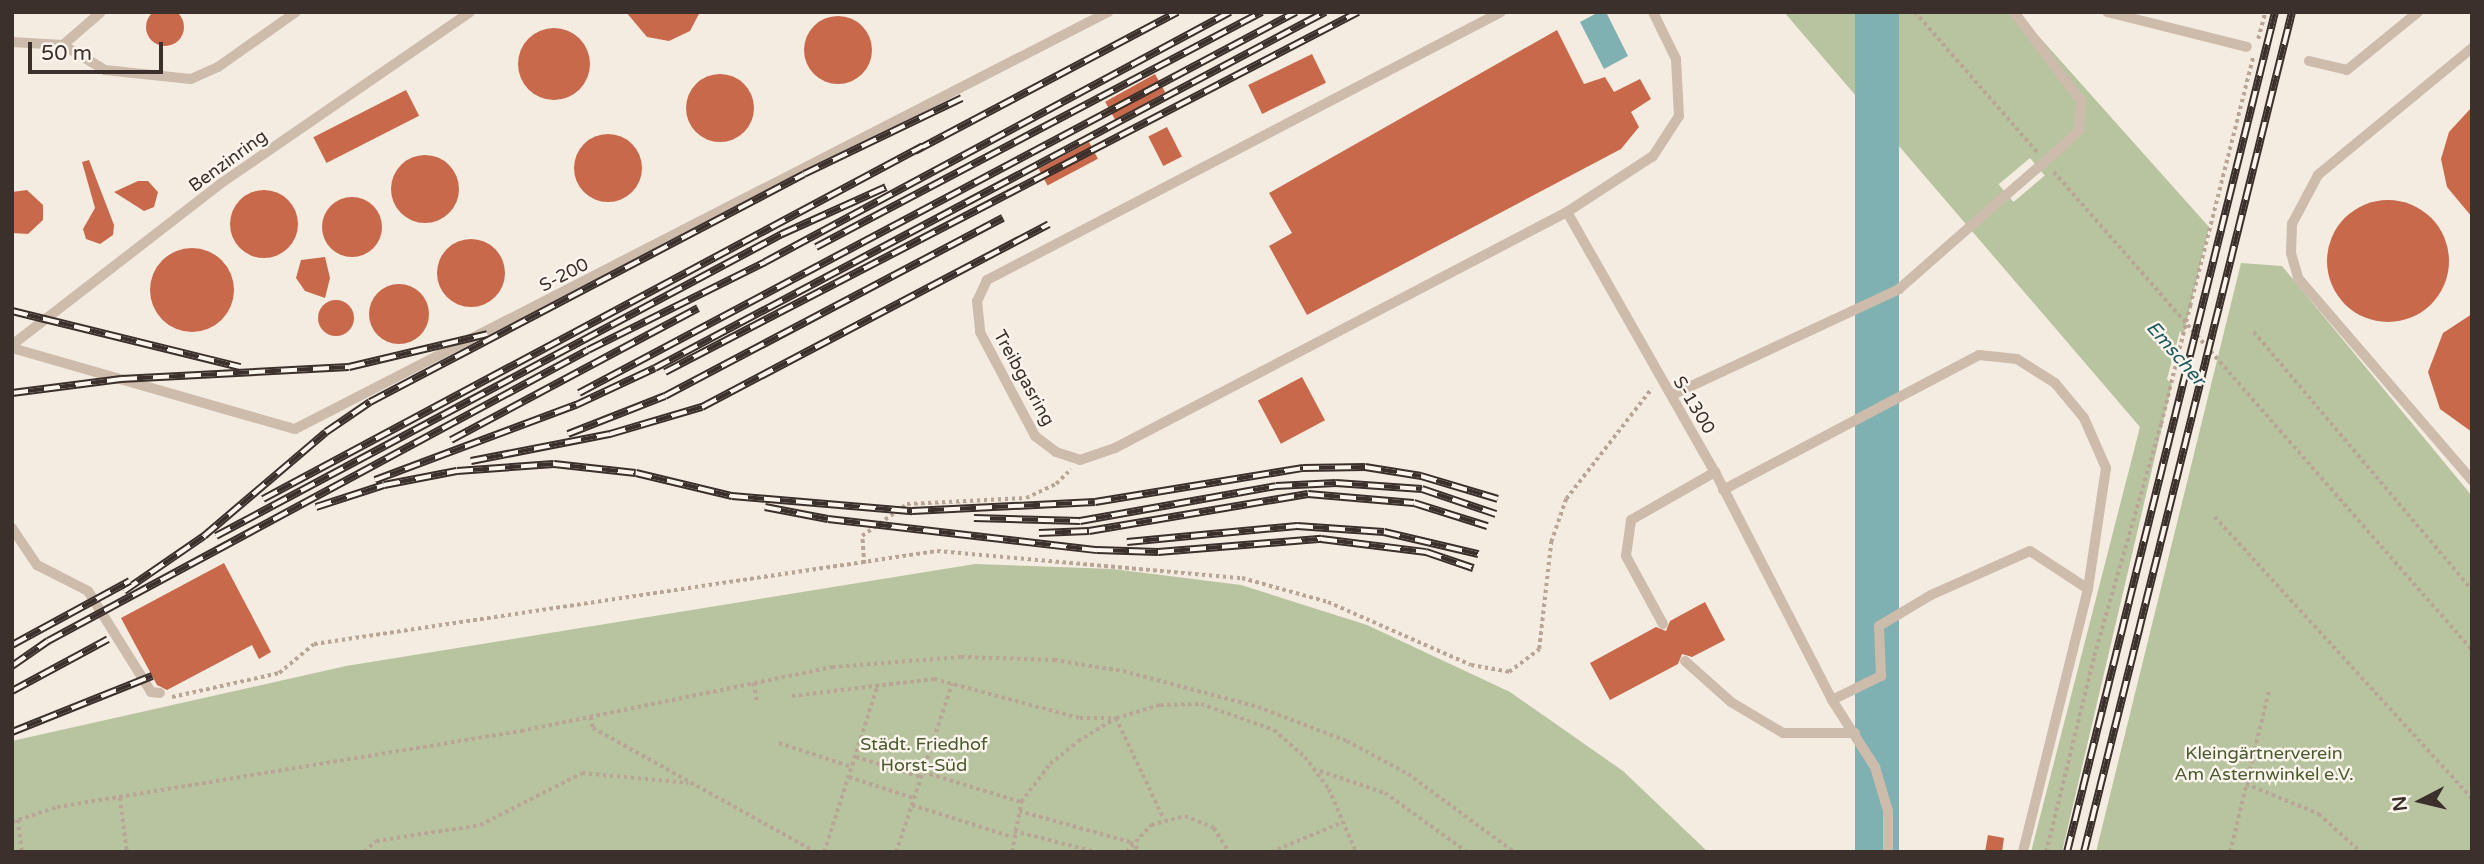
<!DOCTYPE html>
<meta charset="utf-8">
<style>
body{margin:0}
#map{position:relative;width:2484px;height:864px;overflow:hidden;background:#f4ebe1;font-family:"Varela Round",sans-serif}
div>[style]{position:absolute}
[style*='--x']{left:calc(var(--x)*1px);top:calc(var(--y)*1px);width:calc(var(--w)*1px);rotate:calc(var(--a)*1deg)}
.green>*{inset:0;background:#b8c4a0}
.water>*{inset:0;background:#7fb0b2;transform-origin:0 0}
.pier>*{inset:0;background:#f4ebe1;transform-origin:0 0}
.building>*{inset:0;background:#c8694b;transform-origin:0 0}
.round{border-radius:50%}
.path>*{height:3.5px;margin-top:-1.75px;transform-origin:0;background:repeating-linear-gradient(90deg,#b9a596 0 3.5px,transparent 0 7px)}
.service>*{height:10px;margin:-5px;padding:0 5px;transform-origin:5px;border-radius:5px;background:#cdbbac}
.rail>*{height:8px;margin-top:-4px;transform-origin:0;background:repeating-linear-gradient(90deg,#fbf5ee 0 16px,#3b302b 0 32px);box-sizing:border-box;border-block:2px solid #3b302b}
.path-bridge>*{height:3.5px;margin-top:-1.75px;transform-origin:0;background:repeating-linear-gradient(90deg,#b9a596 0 3.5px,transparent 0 7px)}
.service-bridge>*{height:10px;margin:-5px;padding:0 5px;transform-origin:5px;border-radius:5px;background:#cdbbac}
span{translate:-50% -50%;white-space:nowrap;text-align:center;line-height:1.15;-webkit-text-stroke:5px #fbf5ee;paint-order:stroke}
.street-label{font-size:18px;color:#3b302b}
.park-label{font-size:18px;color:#4a5a2e}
.water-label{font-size:19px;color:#1f5a5e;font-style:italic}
.frame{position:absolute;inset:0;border:14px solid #3b302b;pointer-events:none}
.north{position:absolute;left:2386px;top:766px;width:70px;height:70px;-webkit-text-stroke:5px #fbf5ee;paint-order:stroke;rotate:263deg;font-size:19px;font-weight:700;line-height:28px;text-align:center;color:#3b302b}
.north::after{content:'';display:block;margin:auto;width:24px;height:32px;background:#3b302b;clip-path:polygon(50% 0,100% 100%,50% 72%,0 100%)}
.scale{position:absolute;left:28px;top:42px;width:135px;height:32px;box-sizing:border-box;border:4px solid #3b302b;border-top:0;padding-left:9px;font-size:21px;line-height:24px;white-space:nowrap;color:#3b302b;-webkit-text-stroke:5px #fbf5ee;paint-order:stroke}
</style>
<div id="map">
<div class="green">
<div style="clip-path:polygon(1784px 12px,2017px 12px,2209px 227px,2062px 852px,2031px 852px,2140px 427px)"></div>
<div style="clip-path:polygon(2241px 263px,2282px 266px,2472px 496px,2472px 852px,2096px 852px)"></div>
<div style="clip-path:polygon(975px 564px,1113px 569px,1241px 585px,1367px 625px,1510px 692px,1623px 771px,1708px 852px,12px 852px,12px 741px,346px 666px)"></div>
</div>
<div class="water">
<div style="clip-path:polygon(1599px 12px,1606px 12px,1628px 56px,1604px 69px,1580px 22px)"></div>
<div style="left:1855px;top:12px;width:44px;height:941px"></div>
</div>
<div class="pier">
<div style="left:2030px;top:158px;width:23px;height:41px;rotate:50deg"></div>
<div style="clip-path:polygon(2180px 331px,2213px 369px,2200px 417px,2167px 379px)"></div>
</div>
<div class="building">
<div class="round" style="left:146px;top:8px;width:38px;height:38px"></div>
<div style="clip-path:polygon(626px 12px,700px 12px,690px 31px,669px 41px,647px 37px)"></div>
<div class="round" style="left:804px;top:16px;width:68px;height:68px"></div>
<div class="round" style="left:518px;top:28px;width:72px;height:72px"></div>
<div style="clip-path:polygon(1557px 30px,1584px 84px,1605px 77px,1614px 92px,1640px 79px,1651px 99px,1631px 112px,1639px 127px,1621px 149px,1307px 315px,1269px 246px,1292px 233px,1269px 193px)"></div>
<div style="left:1312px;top:54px;width:32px;height:71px;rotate:64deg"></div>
<div style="left:1155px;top:74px;width:21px;height:57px;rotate:61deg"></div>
<div class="round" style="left:686px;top:74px;width:68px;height:68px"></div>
<div style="left:406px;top:90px;width:29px;height:104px;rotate:63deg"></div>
<div style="clip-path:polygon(2472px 107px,2472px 217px,2447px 187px,2441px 159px,2449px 132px)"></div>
<div style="left:1167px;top:127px;width:33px;height:21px;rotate:63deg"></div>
<div class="round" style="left:574px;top:134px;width:68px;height:68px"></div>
<div style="left:1089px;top:142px;width:19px;height:57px;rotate:62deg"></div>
<div class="round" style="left:391px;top:155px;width:68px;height:68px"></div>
<div style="clip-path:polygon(89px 160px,114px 225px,113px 235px,100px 244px,86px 239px,83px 229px,95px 208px,82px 162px)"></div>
<div style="clip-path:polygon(138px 181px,148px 181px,158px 192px,154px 207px,144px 211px,114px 192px)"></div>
<div class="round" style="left:230px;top:190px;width:68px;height:68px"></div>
<div style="clip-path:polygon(27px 190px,43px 205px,43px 220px,28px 234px,12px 233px,12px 192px)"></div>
<div class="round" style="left:322px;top:197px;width:60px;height:60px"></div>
<div class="round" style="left:2327px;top:200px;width:122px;height:122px"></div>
<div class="round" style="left:437px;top:239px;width:68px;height:68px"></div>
<div class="round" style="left:150px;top:248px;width:84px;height:84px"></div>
<div style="clip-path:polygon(325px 257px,330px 278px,325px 298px,305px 291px,296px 278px,301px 260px)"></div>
<div class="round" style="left:369px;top:284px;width:60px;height:60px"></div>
<div class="round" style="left:318px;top:300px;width:36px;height:36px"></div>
<div style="clip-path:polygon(2472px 314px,2472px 432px,2440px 409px,2428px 372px,2443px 333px)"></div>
<div style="left:1302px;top:377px;width:49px;height:50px;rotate:62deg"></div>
<div style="clip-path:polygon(224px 563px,271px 652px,259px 659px,252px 645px,167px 690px,157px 685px,121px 618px)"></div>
<div style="clip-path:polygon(1705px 602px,1725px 640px,1692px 657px,1682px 654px,1678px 664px,1610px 700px,1590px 663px,1656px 627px,1666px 631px,1670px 621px)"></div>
<div style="clip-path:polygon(1988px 835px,2004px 838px,2002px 852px,1985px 852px)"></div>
</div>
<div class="path">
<div style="--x:1915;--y:12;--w:187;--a:48.9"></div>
<div style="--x:2258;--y:39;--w:28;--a:-75"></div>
<div style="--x:2054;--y:172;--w:635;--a:48.83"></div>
<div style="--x:2190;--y:306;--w:257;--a:-75.8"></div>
<div style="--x:2254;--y:332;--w:338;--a:49.8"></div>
<div style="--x:2215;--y:517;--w:381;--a:47.6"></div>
<div style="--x:864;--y:564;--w:28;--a:-94"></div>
<div style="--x:862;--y:536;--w:55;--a:-35.4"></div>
<div style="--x:907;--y:504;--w:119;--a:-2.9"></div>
<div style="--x:1026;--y:498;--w:33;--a:-25"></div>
<div style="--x:1056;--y:484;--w:21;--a:-45"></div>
<div style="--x:754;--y:683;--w:18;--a:81"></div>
<div style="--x:792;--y:696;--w:143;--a:-6.8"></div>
<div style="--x:934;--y:679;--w:151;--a:15"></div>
<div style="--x:1080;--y:718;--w:36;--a:0"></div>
<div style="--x:1116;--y:718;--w:112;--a:64.6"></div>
<div style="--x:172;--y:697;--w:110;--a:-12.6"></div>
<div style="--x:279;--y:673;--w:45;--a:-39.6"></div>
<div style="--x:314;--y:644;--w:630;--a:-8.49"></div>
<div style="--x:937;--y:551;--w:306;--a:5.1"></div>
<div style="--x:1242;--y:578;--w:89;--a:15.6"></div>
<div style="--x:1328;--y:602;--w:156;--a:23.8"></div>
<div style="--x:1471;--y:665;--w:39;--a:10"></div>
<div style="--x:1509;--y:672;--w:38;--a:-37"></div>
<div style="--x:1539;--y:649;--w:108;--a:-83.6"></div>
<div style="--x:1551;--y:542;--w:46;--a:-70.8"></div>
<div style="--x:1566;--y:499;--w:140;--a:-52.2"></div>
<div style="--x:591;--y:717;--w:11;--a:80"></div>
<div style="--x:593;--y:728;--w:255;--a:29.1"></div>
<div style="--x:779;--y:743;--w:77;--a:18.2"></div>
<div style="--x:856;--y:757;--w:68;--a:17.1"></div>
<div style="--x:1320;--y:771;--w:69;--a:18.7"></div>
<div style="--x:1385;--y:793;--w:101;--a:35.7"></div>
<div style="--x:923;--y:772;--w:102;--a:17"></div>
<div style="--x:849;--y:777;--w:67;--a:18.2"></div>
<div style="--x:2246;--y:784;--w:79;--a:22.3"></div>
<div style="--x:2319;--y:814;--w:57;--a:42.1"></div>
<div style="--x:120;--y:798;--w:54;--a:82.6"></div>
<div style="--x:912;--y:805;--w:105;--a:17.7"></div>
<div style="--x:1019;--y:811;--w:115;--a:15.6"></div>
<div style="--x:1130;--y:842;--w:16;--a:40"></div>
<div style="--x:18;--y:820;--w:32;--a:83"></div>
<div style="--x:12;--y:822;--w:47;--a:-18.4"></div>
<div style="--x:57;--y:807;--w:470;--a:-9.3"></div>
<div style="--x:521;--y:731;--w:318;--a:-11.6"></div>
<div style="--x:832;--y:667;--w:129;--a:-4.4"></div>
<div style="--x:961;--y:657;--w:93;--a:1.8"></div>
<div style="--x:1054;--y:660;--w:70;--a:9.1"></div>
<div style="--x:1123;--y:671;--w:140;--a:14.9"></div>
<div style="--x:1258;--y:707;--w:95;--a:20.9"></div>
<div style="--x:1347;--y:741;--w:69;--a:28.4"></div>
<div style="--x:1408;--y:774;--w:132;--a:36.3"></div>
<div style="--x:1014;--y:831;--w:84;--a:14.5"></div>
<div style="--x:364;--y:852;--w:16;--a:-43"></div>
<div style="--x:376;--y:841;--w:105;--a:-8.7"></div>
<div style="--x:480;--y:825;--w:114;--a:-27"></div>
<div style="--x:582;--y:773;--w:107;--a:5.3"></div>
<div style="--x:824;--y:852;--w:176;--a:-72.2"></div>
<div style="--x:896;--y:852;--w:177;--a:-71.6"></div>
<div style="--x:1012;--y:852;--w:51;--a:-79.8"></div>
<div style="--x:1021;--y:802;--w:48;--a:-52.7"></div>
<div style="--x:1050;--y:764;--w:36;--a:-39"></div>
<div style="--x:1078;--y:741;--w:44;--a:-31.2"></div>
<div style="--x:1116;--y:718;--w:46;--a:-16.5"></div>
<div style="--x:1160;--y:705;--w:41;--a:-1.4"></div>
<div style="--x:1201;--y:704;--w:77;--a:19.6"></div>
<div style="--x:1274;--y:730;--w:41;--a:41.1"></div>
<div style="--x:1305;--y:757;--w:40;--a:53"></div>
<div style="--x:1329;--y:789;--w:69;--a:66.8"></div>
<div style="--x:1126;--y:852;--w:37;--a:-47"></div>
<div style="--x:1151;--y:825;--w:35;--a:-15"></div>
<div style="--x:1185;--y:816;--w:31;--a:22"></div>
<div style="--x:1214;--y:828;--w:28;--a:58"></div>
<div style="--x:1271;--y:852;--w:78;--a:-22.6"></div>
<div style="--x:2046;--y:852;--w:202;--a:-76.2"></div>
<div style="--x:2094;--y:656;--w:241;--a:-73.9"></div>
<div style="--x:2230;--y:852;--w:167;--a:-76.5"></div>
</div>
<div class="service">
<div style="--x:1501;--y:12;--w:580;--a:152.46"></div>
<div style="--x:987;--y:280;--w:23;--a:115"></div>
<div style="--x:977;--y:301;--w:31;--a:84"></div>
<div style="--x:980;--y:332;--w:118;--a:62.1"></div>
<div style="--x:1035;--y:436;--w:26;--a:37"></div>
<div style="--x:1056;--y:452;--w:25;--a:18"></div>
<div style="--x:1080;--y:460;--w:37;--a:-19"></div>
<div style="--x:1115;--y:448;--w:510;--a:-27.57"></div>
<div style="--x:1653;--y:12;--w:52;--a:63.9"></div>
<div style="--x:1676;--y:59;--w:57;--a:87"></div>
<div style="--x:1679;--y:116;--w:48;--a:123"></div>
<div style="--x:1653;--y:156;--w:103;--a:146.9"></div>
<div style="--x:1567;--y:212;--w:299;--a:60.4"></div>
<div style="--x:1715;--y:472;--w:256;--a:62.8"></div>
<div style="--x:1832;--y:700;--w:80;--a:57.3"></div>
<div style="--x:1875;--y:767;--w:46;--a:73.5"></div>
<div style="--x:1888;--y:811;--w:41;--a:90"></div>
<div style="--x:2014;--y:12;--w:111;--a:53"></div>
<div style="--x:2081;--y:101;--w:29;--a:94"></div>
<div style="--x:2079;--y:130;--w:32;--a:136"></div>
<div style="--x:2107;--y:12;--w:144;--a:14"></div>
<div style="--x:12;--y:42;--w:51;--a:3.4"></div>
<div style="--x:63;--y:45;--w:49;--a:30.8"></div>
<div style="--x:105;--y:70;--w:86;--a:6"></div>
<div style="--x:191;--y:79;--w:30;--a:-24"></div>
<div style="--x:218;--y:67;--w:95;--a:-35.2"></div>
<div style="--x:63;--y:45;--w:50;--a:-41"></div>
<div style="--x:2472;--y:48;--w:200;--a:140.5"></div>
<div style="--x:2318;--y:175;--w:55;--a:118"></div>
<div style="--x:2292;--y:224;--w:29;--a:92"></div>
<div style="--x:2291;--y:253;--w:26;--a:74"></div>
<div style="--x:2298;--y:278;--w:267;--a:49.3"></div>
<div style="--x:2309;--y:61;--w:39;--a:13"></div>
<div style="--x:2347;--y:70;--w:92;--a:-39.2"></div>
<div style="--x:12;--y:345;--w:263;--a:-37.7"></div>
<div style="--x:220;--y:184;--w:303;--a:-34.5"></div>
<div style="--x:12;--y:348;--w:294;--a:16"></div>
<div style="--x:295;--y:429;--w:914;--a:-27.15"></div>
<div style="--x:1672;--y:395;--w:251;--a:-25"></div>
<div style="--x:1899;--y:289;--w:111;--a:-41.3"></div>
<div style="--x:1723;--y:490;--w:289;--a:-27.8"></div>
<div style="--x:1979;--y:355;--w:38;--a:6"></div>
<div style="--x:2017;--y:359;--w:45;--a:32.3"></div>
<div style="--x:2055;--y:383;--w:45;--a:50.4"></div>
<div style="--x:2084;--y:418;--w:55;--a:66.3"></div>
<div style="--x:2106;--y:468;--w:122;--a:98.5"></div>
<div style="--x:2088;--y:589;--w:271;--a:103.9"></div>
<div style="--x:12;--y:528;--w:45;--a:56"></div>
<div style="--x:37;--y:565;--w:57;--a:27"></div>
<div style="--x:88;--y:591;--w:119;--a:58"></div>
<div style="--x:151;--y:692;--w:9;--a:6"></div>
<div style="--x:1663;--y:624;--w:77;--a:-118.6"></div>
<div style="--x:1626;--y:556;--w:36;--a:-82"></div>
<div style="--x:1631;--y:520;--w:97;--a:-29.7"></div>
<div style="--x:1685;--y:661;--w:62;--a:41.7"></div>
<div style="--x:1731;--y:702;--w:61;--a:30.8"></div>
<div style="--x:1783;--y:733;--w:72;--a:0"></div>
<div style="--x:1832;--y:700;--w:55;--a:-26.1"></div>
<div style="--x:1881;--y:676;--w:50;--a:-92.3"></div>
<div style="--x:1879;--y:626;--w:61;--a:-30.8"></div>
<div style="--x:1931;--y:595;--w:108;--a:-24"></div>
<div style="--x:2030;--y:551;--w:69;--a:33.2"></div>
</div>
<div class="rail">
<div style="--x:915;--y:151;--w:297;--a:-27.9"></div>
<div style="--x:816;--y:247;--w:504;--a:-27.79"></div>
<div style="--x:12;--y:311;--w:235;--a:13.8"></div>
<div style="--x:665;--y:372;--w:781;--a:-27.45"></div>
<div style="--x:12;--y:393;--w:110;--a:-7.3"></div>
<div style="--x:121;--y:379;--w:228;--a:-3"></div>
<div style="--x:349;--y:367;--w:142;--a:-13.4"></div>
<div style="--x:579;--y:393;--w:812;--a:-27.99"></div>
<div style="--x:568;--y:434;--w:104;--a:-21.4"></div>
<div style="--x:665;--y:396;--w:382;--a:-27.8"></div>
<div style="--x:451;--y:440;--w:280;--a:-28.1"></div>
<div style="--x:471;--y:461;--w:142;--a:-11"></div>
<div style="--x:610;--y:434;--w:96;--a:-16.4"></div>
<div style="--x:702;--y:407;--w:392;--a:-27.8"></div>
<div style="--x:375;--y:480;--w:215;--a:-20.5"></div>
<div style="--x:576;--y:405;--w:87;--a:-25.1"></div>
<div style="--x:655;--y:368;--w:759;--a:-27.98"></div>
<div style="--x:263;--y:499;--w:748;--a:-28.14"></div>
<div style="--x:316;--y:507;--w:71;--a:-17.9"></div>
<div style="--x:384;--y:485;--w:74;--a:-10.9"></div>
<div style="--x:457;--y:471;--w:97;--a:-4.1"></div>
<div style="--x:554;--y:464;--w:82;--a:6.3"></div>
<div style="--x:636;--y:473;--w:99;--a:13.5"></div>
<div style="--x:732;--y:496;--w:181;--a:4.8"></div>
<div style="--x:912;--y:511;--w:183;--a:-2.8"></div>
<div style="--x:1095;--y:502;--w:211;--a:-9.3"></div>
<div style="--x:1303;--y:468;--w:62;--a:-0.9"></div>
<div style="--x:1365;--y:467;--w:57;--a:9.1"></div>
<div style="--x:1421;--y:476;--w:80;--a:16.6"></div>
<div style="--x:765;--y:507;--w:64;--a:10.8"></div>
<div style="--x:828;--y:519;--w:271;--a:6.6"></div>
<div style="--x:1097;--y:550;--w:61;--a:1.9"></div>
<div style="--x:1158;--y:552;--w:164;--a:-4.6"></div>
<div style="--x:1321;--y:539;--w:106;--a:7.1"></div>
<div style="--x:1426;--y:552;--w:50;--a:18.8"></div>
<div style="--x:974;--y:518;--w:106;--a:1.6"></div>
<div style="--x:1080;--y:521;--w:199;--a:-10.1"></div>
<div style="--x:1276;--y:486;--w:60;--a:-2.9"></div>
<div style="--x:1336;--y:483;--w:86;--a:4"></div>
<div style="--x:1422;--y:489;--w:78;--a:18.7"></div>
<div style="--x:1039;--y:533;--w:50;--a:-2.3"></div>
<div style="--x:1089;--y:531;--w:222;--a:-9.6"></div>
<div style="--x:1308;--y:494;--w:106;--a:4.9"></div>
<div style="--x:1414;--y:503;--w:77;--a:17.5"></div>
<div style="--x:216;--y:536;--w:642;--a:-28.08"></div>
<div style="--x:782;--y:234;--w:114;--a:-24.3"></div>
<div style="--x:1127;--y:542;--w:171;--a:-5.4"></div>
<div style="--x:1297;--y:526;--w:87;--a:3.9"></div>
<div style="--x:1384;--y:532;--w:97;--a:13.2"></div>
<div style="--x:124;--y:591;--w:97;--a:-34.5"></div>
<div style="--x:204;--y:536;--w:160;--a:-40.4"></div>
<div style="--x:326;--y:432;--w:53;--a:-34.3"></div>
<div style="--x:370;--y:402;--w:490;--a:-27.7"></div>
<div style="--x:804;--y:174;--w:175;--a:-25.7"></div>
<div style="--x:12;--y:645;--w:134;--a:-28.5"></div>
<div style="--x:12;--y:666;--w:44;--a:-34.8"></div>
<div style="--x:48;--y:641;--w:613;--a:-28.32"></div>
<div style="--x:588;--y:350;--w:198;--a:-26.4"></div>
<div style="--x:765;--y:262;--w:528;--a:-28.26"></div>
<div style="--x:12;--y:691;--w:109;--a:-28.4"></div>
<div style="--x:12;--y:732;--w:151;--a:-21.8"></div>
<div style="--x:2067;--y:852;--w:865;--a:-76.09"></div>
<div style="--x:2084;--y:852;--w:865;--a:-76.09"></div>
</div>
<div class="path-bridge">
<div style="--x:2161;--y:424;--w:122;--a:-76.2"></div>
</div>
<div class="service-bridge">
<div style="--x:1982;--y:216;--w:98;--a:-40.9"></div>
</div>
<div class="street-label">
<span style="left:228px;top:161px;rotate:-36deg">Benzinring</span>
<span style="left:564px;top:275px;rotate:-27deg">S-200</span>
<span style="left:1024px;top:378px;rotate:61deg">Treibgasring</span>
<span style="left:1694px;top:405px;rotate:59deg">S-1300</span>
</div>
<div class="park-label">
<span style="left:924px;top:755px">Städt. Friedhof<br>Horst-Süd</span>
<span style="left:2264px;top:764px">Kleingärtnerverein<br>Am Asternwinkel e.V.</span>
</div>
<div class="water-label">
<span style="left:2175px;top:354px;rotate:49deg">Emscher</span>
</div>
<div class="frame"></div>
<div class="north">N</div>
<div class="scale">50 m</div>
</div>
